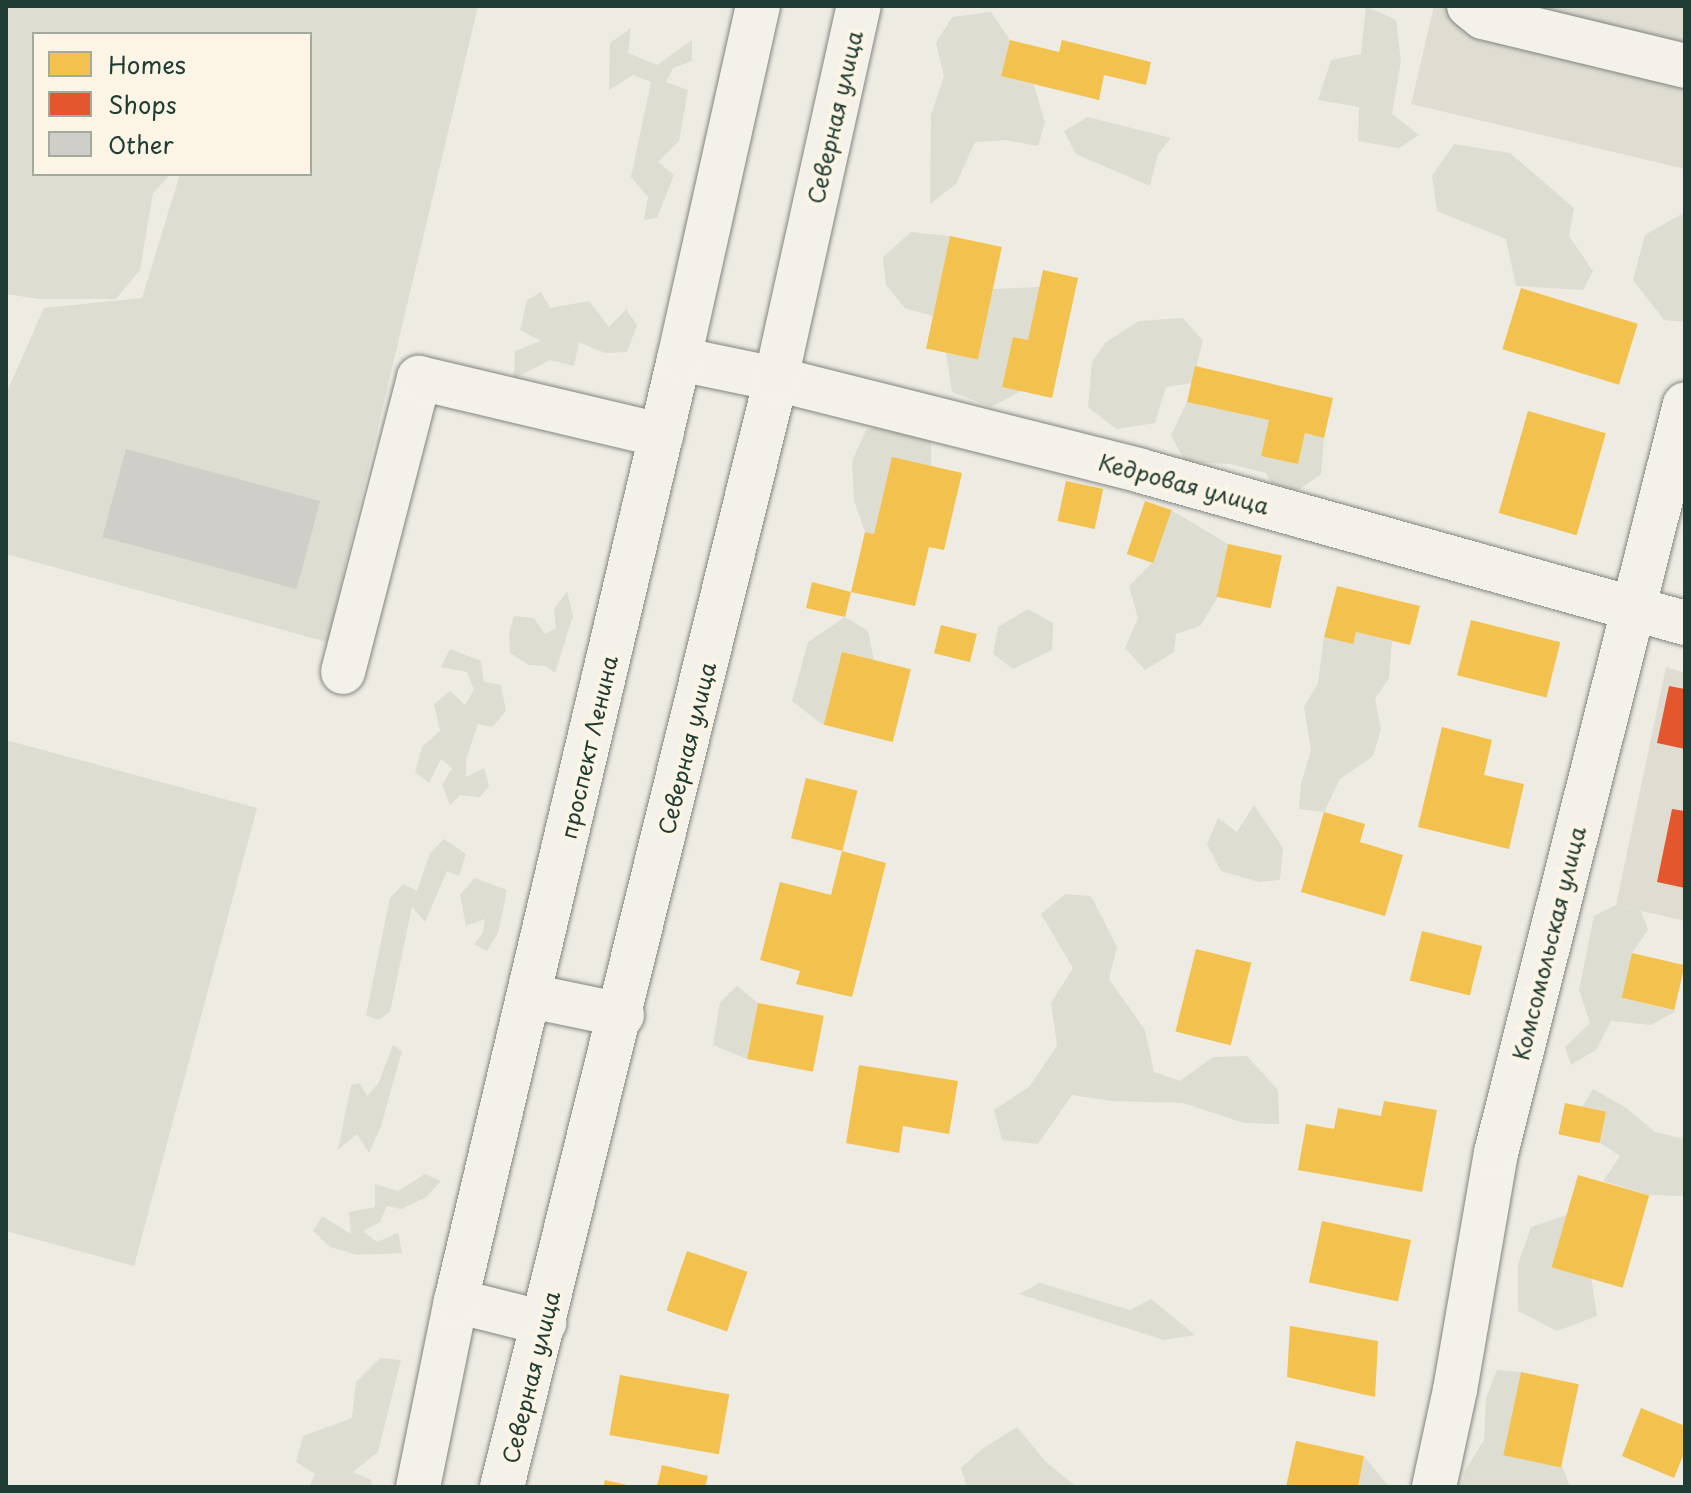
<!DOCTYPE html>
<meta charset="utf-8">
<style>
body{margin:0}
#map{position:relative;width:1691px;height:1493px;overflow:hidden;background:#eeebe3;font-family:"Playpen Sans",sans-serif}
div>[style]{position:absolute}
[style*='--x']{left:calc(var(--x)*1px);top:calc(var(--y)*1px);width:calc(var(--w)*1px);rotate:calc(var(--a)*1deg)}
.built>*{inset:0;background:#dfddd2}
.green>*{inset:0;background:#deddd1}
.homes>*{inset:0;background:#f2c14e;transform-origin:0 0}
.shops>*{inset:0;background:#e4572e}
.building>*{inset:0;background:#cfcec9;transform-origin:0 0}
.roads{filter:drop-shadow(0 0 2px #828681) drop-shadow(0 0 2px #828681)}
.minor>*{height:44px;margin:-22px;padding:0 22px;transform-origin:22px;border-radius:22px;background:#f4f1eb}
span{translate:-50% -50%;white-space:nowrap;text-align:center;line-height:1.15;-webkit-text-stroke:8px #fcf5e5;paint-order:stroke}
.street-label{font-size:22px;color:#1f3d34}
.frame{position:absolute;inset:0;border:8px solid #1f3d34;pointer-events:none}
.legend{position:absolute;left:32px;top:32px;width:280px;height:144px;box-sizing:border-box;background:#fcf5e5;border:2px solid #a4ab9e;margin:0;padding:10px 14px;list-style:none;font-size:24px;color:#1f3d34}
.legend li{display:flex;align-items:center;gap:16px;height:40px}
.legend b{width:40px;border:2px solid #a4ab9e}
</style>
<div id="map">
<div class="built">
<div style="clip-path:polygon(1434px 6px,1685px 6px,1685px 169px,1411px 104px)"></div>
<div style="clip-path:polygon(1666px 667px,1685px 673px,1685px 921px,1616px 905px)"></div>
</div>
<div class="green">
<div style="clip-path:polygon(6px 6px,478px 6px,327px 642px,6px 554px,6px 394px,44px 308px,142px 298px,180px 174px,310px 174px,310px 34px,34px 34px,34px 174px,171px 174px,153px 193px,140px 270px,116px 299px,40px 299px,6px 294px)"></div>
<div style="clip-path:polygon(1366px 6px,1396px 20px,1401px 61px,1392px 114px,1419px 135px,1399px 148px,1358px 141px,1359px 107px,1318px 100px,1331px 60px,1361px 54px)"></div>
<div style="clip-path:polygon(991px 12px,1010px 40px,1001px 76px,1034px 85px,1045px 122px,1038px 146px,1005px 140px,975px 142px,956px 184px,930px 204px,931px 115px,944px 76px,936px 43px,952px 17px)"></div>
<div style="clip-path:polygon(631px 28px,628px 53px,657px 65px,692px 40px,692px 61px,673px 68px,666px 82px,688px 90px,679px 141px,658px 162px,674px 175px,657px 218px,644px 220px,648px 197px,631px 177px,651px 82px,633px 75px,609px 90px,610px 43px)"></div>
<div style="clip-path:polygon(1088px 117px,1171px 138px,1158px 154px,1150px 186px,1076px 154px,1064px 131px)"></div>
<div style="clip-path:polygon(1454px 144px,1510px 153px,1574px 208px,1569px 236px,1593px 271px,1583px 290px,1516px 286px,1506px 239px,1437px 211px,1432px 176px)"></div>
<div style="clip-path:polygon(1685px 212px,1685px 322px,1664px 320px,1633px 280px,1645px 235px)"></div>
<div style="clip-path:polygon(911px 232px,950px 236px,933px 316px,905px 308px,886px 285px,883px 257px)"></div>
<div style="clip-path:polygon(1040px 287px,1028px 340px,1013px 337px,1002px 386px,1021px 391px,991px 407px,952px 392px,946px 353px,978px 359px,993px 289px)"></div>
<div style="clip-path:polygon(541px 292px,550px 308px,589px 301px,609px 327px,626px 309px,637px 325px,627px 352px,605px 353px,579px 342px,574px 366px,550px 360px,514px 379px,515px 351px,541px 341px,520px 330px,527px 300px)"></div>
<div style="clip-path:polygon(1183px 318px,1203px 341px,1192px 383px,1166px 387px,1155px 423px,1116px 429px,1088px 407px,1092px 362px,1106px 342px,1139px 321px)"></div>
<div style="clip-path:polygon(1187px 402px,1269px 420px,1261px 456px,1298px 464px,1305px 433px,1324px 438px,1321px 474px,1300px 489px,1274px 493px,1266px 473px,1230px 464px,1185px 462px,1171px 435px)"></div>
<div style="clip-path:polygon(890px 424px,931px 439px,931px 466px,892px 458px,874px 534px,865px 532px,854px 500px,852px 461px,866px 430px)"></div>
<div style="clip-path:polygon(1171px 510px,1228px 544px,1218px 597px,1200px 626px,1176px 634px,1174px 652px,1145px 670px,1125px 648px,1138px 618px,1129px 586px,1152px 563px)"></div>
<div style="clip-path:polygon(567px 591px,573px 616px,555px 673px,546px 666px,529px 665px,510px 653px,509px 633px,514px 616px,534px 618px,545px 634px,556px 628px,554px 609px)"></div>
<div style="clip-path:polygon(1028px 609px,1053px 623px,1052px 650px,1013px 669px,993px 654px,998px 627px)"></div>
<div style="clip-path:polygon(845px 617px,868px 631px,874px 660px,823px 725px,792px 701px,808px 642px)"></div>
<div style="clip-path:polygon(1356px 632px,1392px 641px,1389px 678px,1375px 699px,1381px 729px,1373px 756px,1340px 779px,1324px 812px,1299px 809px,1301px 784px,1311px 750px,1304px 707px,1318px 683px,1324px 637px)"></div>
<div style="clip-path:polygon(450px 649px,481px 661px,484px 682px,501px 685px,506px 711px,492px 727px,478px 724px,466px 759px,466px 777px,484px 768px,489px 786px,480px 797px,460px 795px,450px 805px,442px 785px,452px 768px,441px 759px,429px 783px,415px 772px,422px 747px,440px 731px,434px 704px,450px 691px,465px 705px,474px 690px,467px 672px,441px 667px)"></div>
<div style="clip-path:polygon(6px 740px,257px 808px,134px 1266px,6px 1231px)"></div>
<div style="clip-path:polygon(1254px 805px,1283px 848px,1280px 880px,1259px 882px,1221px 871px,1207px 844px,1218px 818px,1237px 832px)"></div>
<div style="clip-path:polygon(444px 839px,466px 854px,459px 876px,447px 871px,425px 922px,412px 907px,390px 1012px,378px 1020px,366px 1015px,390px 898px,403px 884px,417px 891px,430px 853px)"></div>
<div style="clip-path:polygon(475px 878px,507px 890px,498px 933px,487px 951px,474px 944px,483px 933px,485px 919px,466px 926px,460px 895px)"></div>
<div style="clip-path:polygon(1065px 894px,1091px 896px,1117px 947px,1109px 979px,1145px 1030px,1154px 1072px,1180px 1081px,1213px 1057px,1247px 1056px,1278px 1090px,1279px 1124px,1244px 1123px,1183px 1103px,1111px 1101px,1072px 1095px,1038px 1144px,1002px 1140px,994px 1110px,1029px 1087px,1057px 1046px,1051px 1003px,1073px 968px,1041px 914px)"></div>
<div style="clip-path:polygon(1616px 905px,1641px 911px,1648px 930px,1632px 953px,1622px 998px,1676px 1011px,1651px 1025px,1611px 1021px,1596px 1050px,1571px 1065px,1565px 1047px,1590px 1023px,1579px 990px,1594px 916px)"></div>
<div style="clip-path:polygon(737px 986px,758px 1003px,747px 1059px,713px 1045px,720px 1002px)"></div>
<div style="clip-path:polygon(393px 1045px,402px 1051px,381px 1126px,369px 1153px,357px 1134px,338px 1150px,351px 1085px,360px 1083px,367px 1096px,378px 1084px)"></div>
<div style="clip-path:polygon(1593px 1089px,1625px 1107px,1655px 1132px,1685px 1139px,1685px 1196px,1649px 1195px,1603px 1181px,1620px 1156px,1599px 1142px,1606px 1112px,1582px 1107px)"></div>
<div style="clip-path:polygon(425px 1174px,441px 1181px,425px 1198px,401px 1209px,387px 1206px,380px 1222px,363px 1231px,377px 1242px,398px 1233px,402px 1253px,358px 1255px,330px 1247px,313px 1231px,322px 1216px,351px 1234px,349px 1212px,375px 1207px,375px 1184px,398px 1191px)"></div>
<div style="clip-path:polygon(1567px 1215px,1591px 1277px,1597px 1316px,1557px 1331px,1518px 1311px,1518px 1264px,1531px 1227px)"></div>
<div style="clip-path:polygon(1040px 1283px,1130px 1310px,1151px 1299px,1195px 1335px,1164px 1340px,1019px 1294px)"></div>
<div style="clip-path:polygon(380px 1358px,401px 1360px,378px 1452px,353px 1472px,371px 1480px,372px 1487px,309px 1487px,315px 1474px,296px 1462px,303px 1436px,352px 1418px,356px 1382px)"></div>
<div style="clip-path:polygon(1497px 1370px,1521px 1372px,1504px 1454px,1562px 1466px,1570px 1487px,1461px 1487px,1466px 1469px,1484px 1440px,1486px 1398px)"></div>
<div style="clip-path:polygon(1017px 1427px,1047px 1463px,1077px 1487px,967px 1487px,961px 1468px,982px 1449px)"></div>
<div style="clip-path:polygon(1364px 1456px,1389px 1487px,1358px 1487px)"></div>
</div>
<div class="homes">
<div style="clip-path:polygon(1010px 40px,1059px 52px,1062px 40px,1151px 62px,1146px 85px,1104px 75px,1099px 100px,1001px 76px)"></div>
<div style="left:950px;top:236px;width:53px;height:115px;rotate:12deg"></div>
<div style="clip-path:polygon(1043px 270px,1078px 278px,1052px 398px,1002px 387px,1013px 337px,1028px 340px)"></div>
<div style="left:1521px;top:288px;width:122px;height:64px;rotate:17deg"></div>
<div style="clip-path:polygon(1195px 366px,1333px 398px,1324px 438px,1305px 433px,1298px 464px,1261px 456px,1269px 420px,1187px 402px)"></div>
<div style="left:1528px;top:411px;width:81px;height:106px;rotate:16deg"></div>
<div style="clip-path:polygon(892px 457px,962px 473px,944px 550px,929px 547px,915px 606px,851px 592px,845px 617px,806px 608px,812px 582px,851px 592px,865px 532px,874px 534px)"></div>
<div style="left:1066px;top:481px;width:38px;height:41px;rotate:12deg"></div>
<div style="left:1145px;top:501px;width:28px;height:56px;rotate:19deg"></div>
<div style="left:1228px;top:544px;width:55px;height:54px;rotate:12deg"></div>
<div style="clip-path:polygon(1337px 586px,1420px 606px,1410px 645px,1356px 632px,1353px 644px,1324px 637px)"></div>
<div style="left:1471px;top:620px;width:92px;height:57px;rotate:14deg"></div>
<div style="left:941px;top:625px;width:37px;height:29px;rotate:14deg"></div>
<div style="left:842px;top:652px;width:71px;height:75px;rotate:14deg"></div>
<div style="clip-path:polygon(1442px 727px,1492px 740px,1484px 775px,1524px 784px,1509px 849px,1418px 827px)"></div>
<div style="left:806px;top:778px;width:53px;height:62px;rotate:14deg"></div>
<div style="clip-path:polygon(1324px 812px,1365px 824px,1360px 842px,1403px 855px,1385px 916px,1301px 892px)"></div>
<div style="clip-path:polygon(842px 851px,886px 863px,852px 997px,796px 984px,800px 971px,760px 960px,780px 882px,831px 895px)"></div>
<div style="left:1422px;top:931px;width:62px;height:51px;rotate:14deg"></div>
<div style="left:1196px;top:949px;width:57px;height:85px;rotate:14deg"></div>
<div style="left:1632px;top:953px;width:54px;height:46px;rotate:13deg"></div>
<div style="left:758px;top:1003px;width:67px;height:57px;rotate:11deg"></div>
<div style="clip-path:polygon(859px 1065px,958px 1081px,949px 1134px,903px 1126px,899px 1153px,846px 1143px)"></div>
<div style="clip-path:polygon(1384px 1101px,1437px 1110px,1422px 1192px,1298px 1170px,1306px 1124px,1334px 1129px,1338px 1108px,1381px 1116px)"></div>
<div style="left:1565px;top:1103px;width:42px;height:32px;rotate:12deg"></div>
<div style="left:1578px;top:1175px;width:74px;height:96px;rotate:16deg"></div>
<div style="left:1322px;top:1221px;width:91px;height:63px;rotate:12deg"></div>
<div style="left:687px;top:1251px;width:64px;height:63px;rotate:19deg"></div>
<div style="clip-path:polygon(1290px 1326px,1378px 1341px,1375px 1397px,1287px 1377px)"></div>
<div style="left:1521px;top:1372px;width:59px;height:85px;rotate:12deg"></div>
<div style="left:620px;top:1375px;width:111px;height:61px;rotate:10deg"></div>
<div style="clip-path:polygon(1641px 1408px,1685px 1426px,1685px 1451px,1674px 1478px,1622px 1456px)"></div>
<div style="clip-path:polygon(1296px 1441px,1364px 1456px,1358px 1487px,1286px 1487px)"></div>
<div style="clip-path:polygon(662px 1465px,708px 1476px,705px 1487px,657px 1487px)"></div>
<div style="clip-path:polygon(605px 1480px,631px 1486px,631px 1487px,603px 1487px)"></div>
</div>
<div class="shops">
<div style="clip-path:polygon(1669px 686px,1685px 689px,1685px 749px,1657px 743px)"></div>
<div style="clip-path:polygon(1672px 809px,1685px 811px,1685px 888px,1657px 882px)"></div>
</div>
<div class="building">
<div style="left:126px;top:449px;width:201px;height:91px;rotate:15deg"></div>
</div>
<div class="roads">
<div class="minor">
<div style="--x:1469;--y:6;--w:18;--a:38"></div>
<div style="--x:1483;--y:17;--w:208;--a:13.6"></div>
<div style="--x:679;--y:359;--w:99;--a:11.7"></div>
<div style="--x:776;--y:379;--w:376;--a:14.1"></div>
<div style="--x:1141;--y:471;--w:565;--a:15.61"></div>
<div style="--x:343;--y:672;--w:304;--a:-75.5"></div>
<div style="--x:419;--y:378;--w:249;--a:13.3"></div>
<div style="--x:530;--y:996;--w:94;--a:11.7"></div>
<div style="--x:456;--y:1301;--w:91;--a:14"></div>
<div style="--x:418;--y:1487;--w:190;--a:-78.5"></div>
<div style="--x:456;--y:1301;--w:968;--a:-76.68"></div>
<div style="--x:679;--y:359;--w:362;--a:-77.4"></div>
<div style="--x:502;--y:1487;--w:1141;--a:-76.11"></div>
<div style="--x:776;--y:379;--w:382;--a:-77.5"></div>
<div style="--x:1434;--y:1487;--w:99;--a:-77.8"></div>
<div style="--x:1455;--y:1390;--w:241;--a:-80.2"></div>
<div style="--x:1496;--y:1153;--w:772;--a:-75.84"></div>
</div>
</div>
<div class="street-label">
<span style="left:834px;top:117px;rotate:-77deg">Северная улица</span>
<span style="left:1184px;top:483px;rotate:15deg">Кедровая улица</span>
<span style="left:588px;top:747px;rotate:-77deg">проспект Ленина</span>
<span style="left:686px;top:748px;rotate:-76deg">Северная улица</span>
<span style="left:1548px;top:943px;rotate:-76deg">Комсомольская улица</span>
<span style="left:530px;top:1377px;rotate:-76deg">Северная улица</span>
</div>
<div class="frame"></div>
<ul class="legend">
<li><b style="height:22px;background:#f2c14e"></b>Homes</li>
<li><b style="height:22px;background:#e4572e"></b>Shops</li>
<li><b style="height:22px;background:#cfcec9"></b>Other</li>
</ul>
</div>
